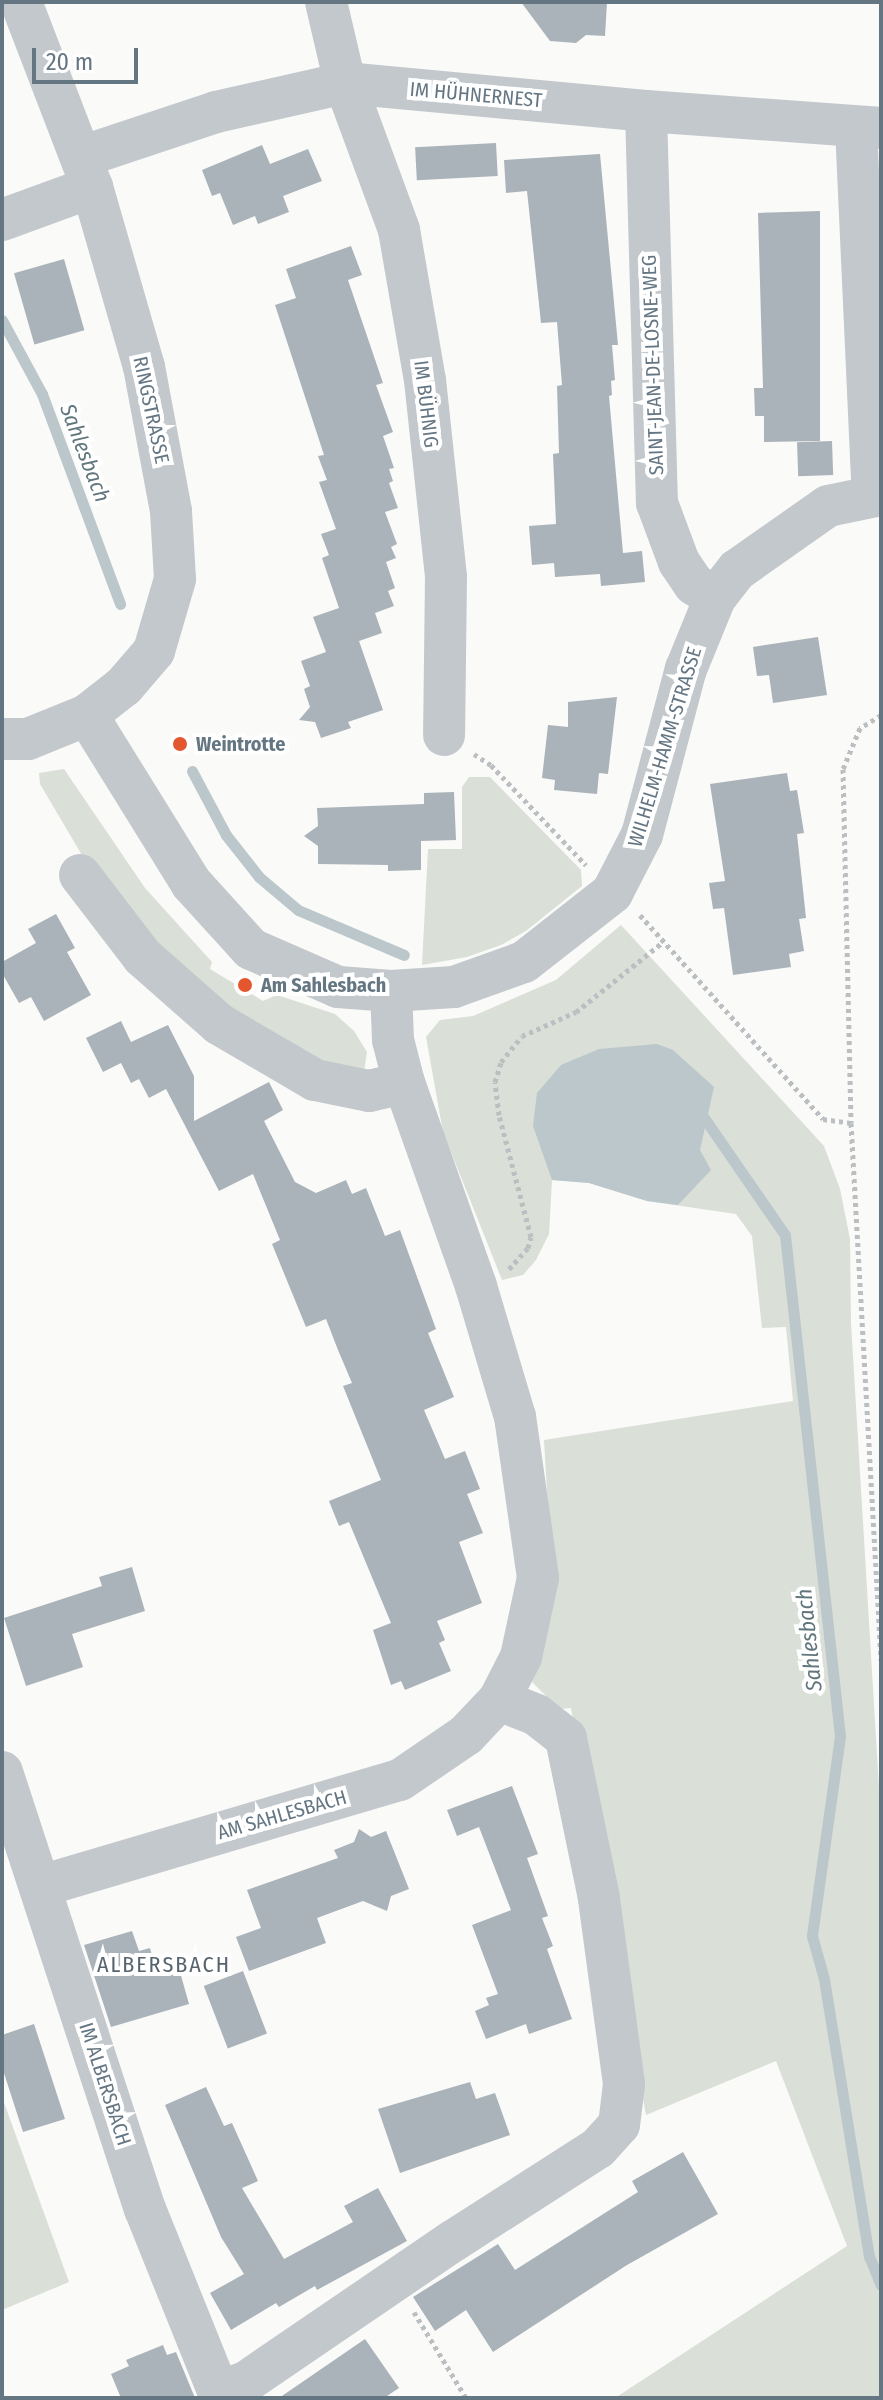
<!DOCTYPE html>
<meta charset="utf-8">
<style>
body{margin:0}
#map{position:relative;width:883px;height:2400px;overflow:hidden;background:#fafaf8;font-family:"Fira Sans Condensed",sans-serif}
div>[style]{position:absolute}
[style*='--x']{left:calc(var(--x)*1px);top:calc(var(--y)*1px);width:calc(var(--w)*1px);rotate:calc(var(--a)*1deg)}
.green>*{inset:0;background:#dadfd7}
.water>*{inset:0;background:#bbc7cb}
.stream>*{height:11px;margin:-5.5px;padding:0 5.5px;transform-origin:5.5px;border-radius:5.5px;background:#bbc7cb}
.building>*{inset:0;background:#aab3b9;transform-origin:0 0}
.path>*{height:5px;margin-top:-2.5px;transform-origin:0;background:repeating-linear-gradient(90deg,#bbbfc2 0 4px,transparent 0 8px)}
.minor>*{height:42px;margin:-21px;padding:0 21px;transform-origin:21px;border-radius:21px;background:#c3c8cc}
.dots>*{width:22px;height:22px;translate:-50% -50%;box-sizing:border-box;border:4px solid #fff;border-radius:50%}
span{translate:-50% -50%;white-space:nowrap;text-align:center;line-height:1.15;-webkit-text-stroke:8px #fff;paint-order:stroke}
.street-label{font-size:20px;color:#657683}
.poi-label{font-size:20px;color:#657683;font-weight:700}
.left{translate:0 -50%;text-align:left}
.water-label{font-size:22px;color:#60757c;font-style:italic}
.neighbourhood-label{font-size:22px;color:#57646e;letter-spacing:2px}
.frame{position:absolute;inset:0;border:4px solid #657683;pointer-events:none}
.scale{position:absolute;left:32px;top:48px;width:106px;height:36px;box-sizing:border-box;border:4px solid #657683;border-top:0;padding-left:10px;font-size:24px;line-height:28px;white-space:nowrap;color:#657683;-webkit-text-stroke:6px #fff;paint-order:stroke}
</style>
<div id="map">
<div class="green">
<div style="clip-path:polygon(64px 769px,145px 888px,212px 962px,210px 969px,263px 1001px,277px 995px,335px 1014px,354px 1031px,367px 1052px,364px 1072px,326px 1071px,170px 974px,89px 867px,40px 784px,39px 773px)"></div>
<div style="clip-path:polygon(469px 777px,490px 777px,581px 870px,582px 886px,526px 931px,501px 945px,467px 957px,422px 965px,428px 849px,462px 849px,462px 787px)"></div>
<div style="clip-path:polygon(621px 925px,824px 1146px,840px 1189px,850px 1239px,851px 1323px,881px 1821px,881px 2398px,615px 2398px,847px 2246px,776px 2061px,646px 2115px,571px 1708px,559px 1709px,532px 1682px,542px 1651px,551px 1560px,544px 1440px,793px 1401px,786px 1327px,762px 1328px,752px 1236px,736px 1214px,647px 1201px,589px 1183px,552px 1180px,549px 1234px,536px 1260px,523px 1275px,502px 1280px,443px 1132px,426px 1037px,440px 1020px,473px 1016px,556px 980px)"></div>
<div style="clip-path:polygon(2px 2097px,69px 2282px,2px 2310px)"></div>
</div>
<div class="water">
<div style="clip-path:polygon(657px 1044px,673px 1050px,714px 1087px,700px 1150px,711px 1170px,678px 1205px,647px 1201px,589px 1183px,552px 1180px,533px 1126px,537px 1093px,561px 1065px,599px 1049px)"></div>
</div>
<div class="stream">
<div style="--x:2;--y:320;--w:84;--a:61.6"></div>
<div style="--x:42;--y:394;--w:224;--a:69.6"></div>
<div style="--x:192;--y:771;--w:72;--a:62"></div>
<div style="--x:226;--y:835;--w:53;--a:51.8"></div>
<div style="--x:259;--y:877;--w:51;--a:40.2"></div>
<div style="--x:298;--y:910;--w:115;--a:23"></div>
<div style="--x:698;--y:1109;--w:153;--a:55.4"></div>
<div style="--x:785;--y:1235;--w:504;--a:83.74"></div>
<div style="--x:840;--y:1736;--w:202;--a:98"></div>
<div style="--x:812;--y:1936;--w:45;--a:74.4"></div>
<div style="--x:824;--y:1979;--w:281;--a:80.8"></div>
<div style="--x:869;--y:2256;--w:31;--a:68"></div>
</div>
<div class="building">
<div style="clip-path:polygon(521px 2px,607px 2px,605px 36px,586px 35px,576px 43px,550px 41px)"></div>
<div style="left:496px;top:143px;width:33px;height:81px;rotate:87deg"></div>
<div style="clip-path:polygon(262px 145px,270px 164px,308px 149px,322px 181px,283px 196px,289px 212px,258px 224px,255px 216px,233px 225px,220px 193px,212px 196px,202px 170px)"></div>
<div style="clip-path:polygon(600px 154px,618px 345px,612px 345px,615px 380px,611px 381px,612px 395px,609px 396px,623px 553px,642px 551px,645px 582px,601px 586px,600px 574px,555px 577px,554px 563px,532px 565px,529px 526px,556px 524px,553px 454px,559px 453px,557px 386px,562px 385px,557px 322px,541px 323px,527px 191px,506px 193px,504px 160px)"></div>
<div style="clip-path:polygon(820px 211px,820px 441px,764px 442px,764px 416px,755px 416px,754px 388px,763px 388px,758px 213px)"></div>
<div style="clip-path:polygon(351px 246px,362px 275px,348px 280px,383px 383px,376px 385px,393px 432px,383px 436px,394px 468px,389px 469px,393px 481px,389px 483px,398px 508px,385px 512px,397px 544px,391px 547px,396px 558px,386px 562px,395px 588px,388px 591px,394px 606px,375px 613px,382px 633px,359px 641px,383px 710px,348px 722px,351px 728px,321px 738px,315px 722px,299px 720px,310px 707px,304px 689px,310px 686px,301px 661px,326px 652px,313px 617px,339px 608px,322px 558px,329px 555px,321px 534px,336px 529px,319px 482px,327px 480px,318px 456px,324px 455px,275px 305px,296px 298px,286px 269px)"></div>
<div style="left:64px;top:259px;width:74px;height:52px;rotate:74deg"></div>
<div style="left:832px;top:441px;width:34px;height:35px;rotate:88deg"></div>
<div style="clip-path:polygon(818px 637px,827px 695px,773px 703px,769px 675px,757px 676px,753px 647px)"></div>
<div style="clip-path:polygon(617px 697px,608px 774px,599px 773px,597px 794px,554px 790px,555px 780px,542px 778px,548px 725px,568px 727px,568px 702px)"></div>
<div style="clip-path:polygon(787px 773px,790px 791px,797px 790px,804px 833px,797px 834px,806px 918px,799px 919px,804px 951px,789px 954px,791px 967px,733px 975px,724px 908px,713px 909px,709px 883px,725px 881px,710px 784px)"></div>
<div style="clip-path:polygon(454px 792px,456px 840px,421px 841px,421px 870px,388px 871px,388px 865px,318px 864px,318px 846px,304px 836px,318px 826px,317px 808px,424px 804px,424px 793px)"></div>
<div style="clip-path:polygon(56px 914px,75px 948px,67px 952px,91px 995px,44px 1021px,31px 997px,19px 1003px,2px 973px,2px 962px,36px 943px,28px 929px)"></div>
<div style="clip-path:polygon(121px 1021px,131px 1042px,168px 1025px,194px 1076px,194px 1121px,269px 1082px,283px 1110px,264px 1121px,295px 1182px,316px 1193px,346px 1180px,352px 1194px,366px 1188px,385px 1236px,400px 1230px,436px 1329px,428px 1333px,454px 1397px,424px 1410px,445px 1459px,465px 1451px,480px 1489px,467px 1494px,483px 1533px,459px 1542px,482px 1603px,437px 1621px,445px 1640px,439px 1643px,451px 1671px,405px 1690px,401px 1681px,391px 1685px,373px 1630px,391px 1623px,349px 1522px,339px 1526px,329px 1501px,381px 1480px,343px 1386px,352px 1383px,338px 1350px,326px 1319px,306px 1327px,272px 1244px,280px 1240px,253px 1174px,219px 1191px,166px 1089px,149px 1098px,139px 1079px,131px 1083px,121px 1063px,103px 1072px,86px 1038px)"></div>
<div style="clip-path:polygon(132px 1567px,145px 1611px,72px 1634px,83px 1667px,26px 1686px,4px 1618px,102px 1586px,99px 1577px)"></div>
<div style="clip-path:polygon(512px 1786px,538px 1854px,527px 1858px,548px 1916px,542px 1918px,553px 1946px,547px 1949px,572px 2019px,529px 2034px,526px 2024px,486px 2039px,475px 2011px,489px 2005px,486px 1998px,498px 1994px,472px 1925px,511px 1910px,479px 1827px,457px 1836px,447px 1810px)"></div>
<div style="clip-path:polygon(359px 1829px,371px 1837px,386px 1831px,409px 1889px,391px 1896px,387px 1911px,363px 1901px,317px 1918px,326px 1943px,249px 1971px,236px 1937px,261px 1928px,247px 1890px,338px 1858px,334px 1850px,354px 1842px)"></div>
<div style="clip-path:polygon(132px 1931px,139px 1951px,150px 1948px,156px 1971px,178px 1965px,189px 2004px,111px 2027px,84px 1945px)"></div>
<div style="left:243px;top:1971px;width:67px;height:42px;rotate:69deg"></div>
<div style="clip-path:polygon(34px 2024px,65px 2119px,23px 2132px,2px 2067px,2px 2035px)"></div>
<div style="clip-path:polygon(470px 2082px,476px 2099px,495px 2093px,510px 2135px,400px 2173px,378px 2109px)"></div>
<div style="clip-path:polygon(206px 2087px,224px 2126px,232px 2123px,258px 2181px,242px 2188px,284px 2259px,353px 2222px,344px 2206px,378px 2188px,407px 2241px,317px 2290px,315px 2286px,279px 2307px,276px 2303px,231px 2330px,210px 2293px,244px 2274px,221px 2237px,165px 2105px)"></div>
<div style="clip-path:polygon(683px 2152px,718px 2214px,627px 2265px,493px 2352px,466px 2310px,435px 2331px,413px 2297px,498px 2244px,515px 2270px,638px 2192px,632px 2181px)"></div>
<div style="clip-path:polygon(365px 2339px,399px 2388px,384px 2398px,279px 2398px)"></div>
<div style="clip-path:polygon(163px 2345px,167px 2355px,176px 2352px,195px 2398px,121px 2398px,111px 2374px,129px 2366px,126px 2360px)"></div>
</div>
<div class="path">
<div style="--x:881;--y:715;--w:25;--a:148"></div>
<div style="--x:860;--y:728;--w:44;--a:112.5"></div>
<div style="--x:843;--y:769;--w:354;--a:88.7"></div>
<div style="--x:851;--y:1123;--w:538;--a:86.8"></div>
<div style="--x:474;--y:754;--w:20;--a:33"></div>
<div style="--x:491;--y:765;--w:138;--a:46.5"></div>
<div style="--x:640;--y:915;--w:274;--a:48.1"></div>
<div style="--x:823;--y:1119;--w:28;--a:8"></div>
<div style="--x:509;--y:1269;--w:28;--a:-48"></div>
<div style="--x:528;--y:1248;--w:11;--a:-75"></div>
<div style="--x:531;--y:1237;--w:126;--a:-104.7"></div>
<div style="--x:499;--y:1115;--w:33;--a:-97"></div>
<div style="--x:495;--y:1082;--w:21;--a:-73"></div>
<div style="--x:501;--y:1062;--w:33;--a:-51"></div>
<div style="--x:522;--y:1036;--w:59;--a:-24"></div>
<div style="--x:576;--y:1012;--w:112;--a:-38.8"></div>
<div style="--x:414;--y:2312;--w:100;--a:58.8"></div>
</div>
<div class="minor">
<div style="--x:326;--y:2;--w:83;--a:76.8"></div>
<div style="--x:345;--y:83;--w:157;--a:69.8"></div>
<div style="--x:399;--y:230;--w:152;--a:80.2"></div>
<div style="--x:425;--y:380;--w:198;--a:83.9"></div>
<div style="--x:446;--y:577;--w:158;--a:90.7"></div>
<div style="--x:646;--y:111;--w:392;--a:88.4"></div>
<div style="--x:657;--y:503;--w:63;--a:69.6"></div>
<div style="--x:679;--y:562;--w:27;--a:56"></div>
<div style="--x:694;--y:584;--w:25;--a:34"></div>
<div style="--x:856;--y:127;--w:368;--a:87.4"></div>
<div style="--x:81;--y:157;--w:142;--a:-18.4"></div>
<div style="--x:216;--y:112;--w:132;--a:-12.7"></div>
<div style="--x:345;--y:83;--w:302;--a:5.3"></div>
<div style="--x:646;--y:111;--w:236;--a:4.1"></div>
<div style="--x:2;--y:220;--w:96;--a:-20.1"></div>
<div style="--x:87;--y:715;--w:198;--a:58.2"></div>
<div style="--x:191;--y:883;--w:89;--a:47.7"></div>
<div style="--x:251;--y:949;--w:95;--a:23.6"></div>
<div style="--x:338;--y:987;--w:53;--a:4.3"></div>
<div style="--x:391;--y:991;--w:63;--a:-3.6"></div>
<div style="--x:454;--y:987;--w:74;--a:-19.7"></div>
<div style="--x:524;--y:962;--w:112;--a:-38.1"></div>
<div style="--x:612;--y:893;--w:65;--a:-62.7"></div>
<div style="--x:642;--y:835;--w:172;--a:-75.2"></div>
<div style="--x:686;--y:669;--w:77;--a:-67.8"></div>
<div style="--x:715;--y:598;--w:36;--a:-52"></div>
<div style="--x:737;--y:570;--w:111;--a:-35.1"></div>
<div style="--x:828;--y:506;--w:54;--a:-11.7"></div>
<div style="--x:2;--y:739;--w:26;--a:0"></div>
<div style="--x:28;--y:739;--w:64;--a:-22.1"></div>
<div style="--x:87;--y:715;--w:47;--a:-38.1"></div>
<div style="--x:124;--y:686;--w:46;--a:-49.4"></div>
<div style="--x:154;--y:651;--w:75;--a:-73.7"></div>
<div style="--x:175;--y:579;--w:68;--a:-93.4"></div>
<div style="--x:171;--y:511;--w:147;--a:-100.6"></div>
<div style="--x:144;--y:367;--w:187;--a:-106.1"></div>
<div style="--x:92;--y:187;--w:198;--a:-111"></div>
<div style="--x:80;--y:875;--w:103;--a:52.5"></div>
<div style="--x:143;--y:957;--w:101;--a:41.4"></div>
<div style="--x:219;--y:1024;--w:111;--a:30.3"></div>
<div style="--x:315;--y:1080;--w:55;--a:11.5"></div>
<div style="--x:369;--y:1091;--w:36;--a:-13"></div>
<div style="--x:2;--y:1772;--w:460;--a:71.9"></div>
<div style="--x:145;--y:2209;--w:204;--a:68.1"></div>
<div style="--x:41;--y:1886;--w:374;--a:-16.5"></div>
<div style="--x:400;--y:1780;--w:80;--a:-34.3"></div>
<div style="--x:466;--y:1735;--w:48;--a:-46.7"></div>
<div style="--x:499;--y:1700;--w:48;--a:-62.9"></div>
<div style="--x:521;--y:1657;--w:81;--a:-77.9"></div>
<div style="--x:538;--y:1578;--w:163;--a:-98.1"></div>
<div style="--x:515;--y:1417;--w:137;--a:-106.6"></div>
<div style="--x:476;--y:1286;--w:215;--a:-109.5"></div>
<div style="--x:404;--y:1083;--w:44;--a:-104.3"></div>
<div style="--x:393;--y:1040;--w:49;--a:-92.3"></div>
<div style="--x:220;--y:2391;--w:28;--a:-19"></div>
<div style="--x:246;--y:2382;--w:250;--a:-34.3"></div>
<div style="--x:453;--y:2241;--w:172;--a:-32.7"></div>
<div style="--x:598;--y:2148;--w:31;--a:-48"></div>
<div style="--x:619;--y:2125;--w:41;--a:-83"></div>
<div style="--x:624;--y:2084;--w:188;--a:-97.7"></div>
<div style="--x:599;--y:1898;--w:163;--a:-101.7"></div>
<div style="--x:566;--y:1738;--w:37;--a:-142"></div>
<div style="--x:537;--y:1715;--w:41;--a:-158.5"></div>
</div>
<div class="dots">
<div style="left:180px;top:744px;background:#e4572e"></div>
<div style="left:245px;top:985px;background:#e4572e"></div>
</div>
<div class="street-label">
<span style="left:476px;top:95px;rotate:5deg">IM HÜHNERNEST</span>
<span style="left:653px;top:365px;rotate:-92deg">SAINT-JEAN-DE-LOSNE-WEG</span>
<span style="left:426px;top:404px;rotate:83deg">IM BÜHNIG</span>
<span style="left:151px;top:410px;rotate:78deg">RINGSTRASSE</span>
<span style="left:665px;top:747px;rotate:-73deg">WILHELM-HAMM-STRASSE</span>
<span style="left:282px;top:1815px;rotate:-16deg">AM SAHLESBACH</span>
<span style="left:105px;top:2084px;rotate:72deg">IM ALBERSBACH</span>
</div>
<div class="poi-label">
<span class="left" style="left:196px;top:744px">Weintrotte</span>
<span class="left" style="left:261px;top:985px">Am Sahlesbach</span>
</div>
<div class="water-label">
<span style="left:85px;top:453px;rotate:69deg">Sahlesbach</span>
<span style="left:809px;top:1640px;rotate:-96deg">Sahlesbach</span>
</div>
<div class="neighbourhood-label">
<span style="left:164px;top:1965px">ALBERSBACH</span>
</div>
<div class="frame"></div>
<div class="scale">20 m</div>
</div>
